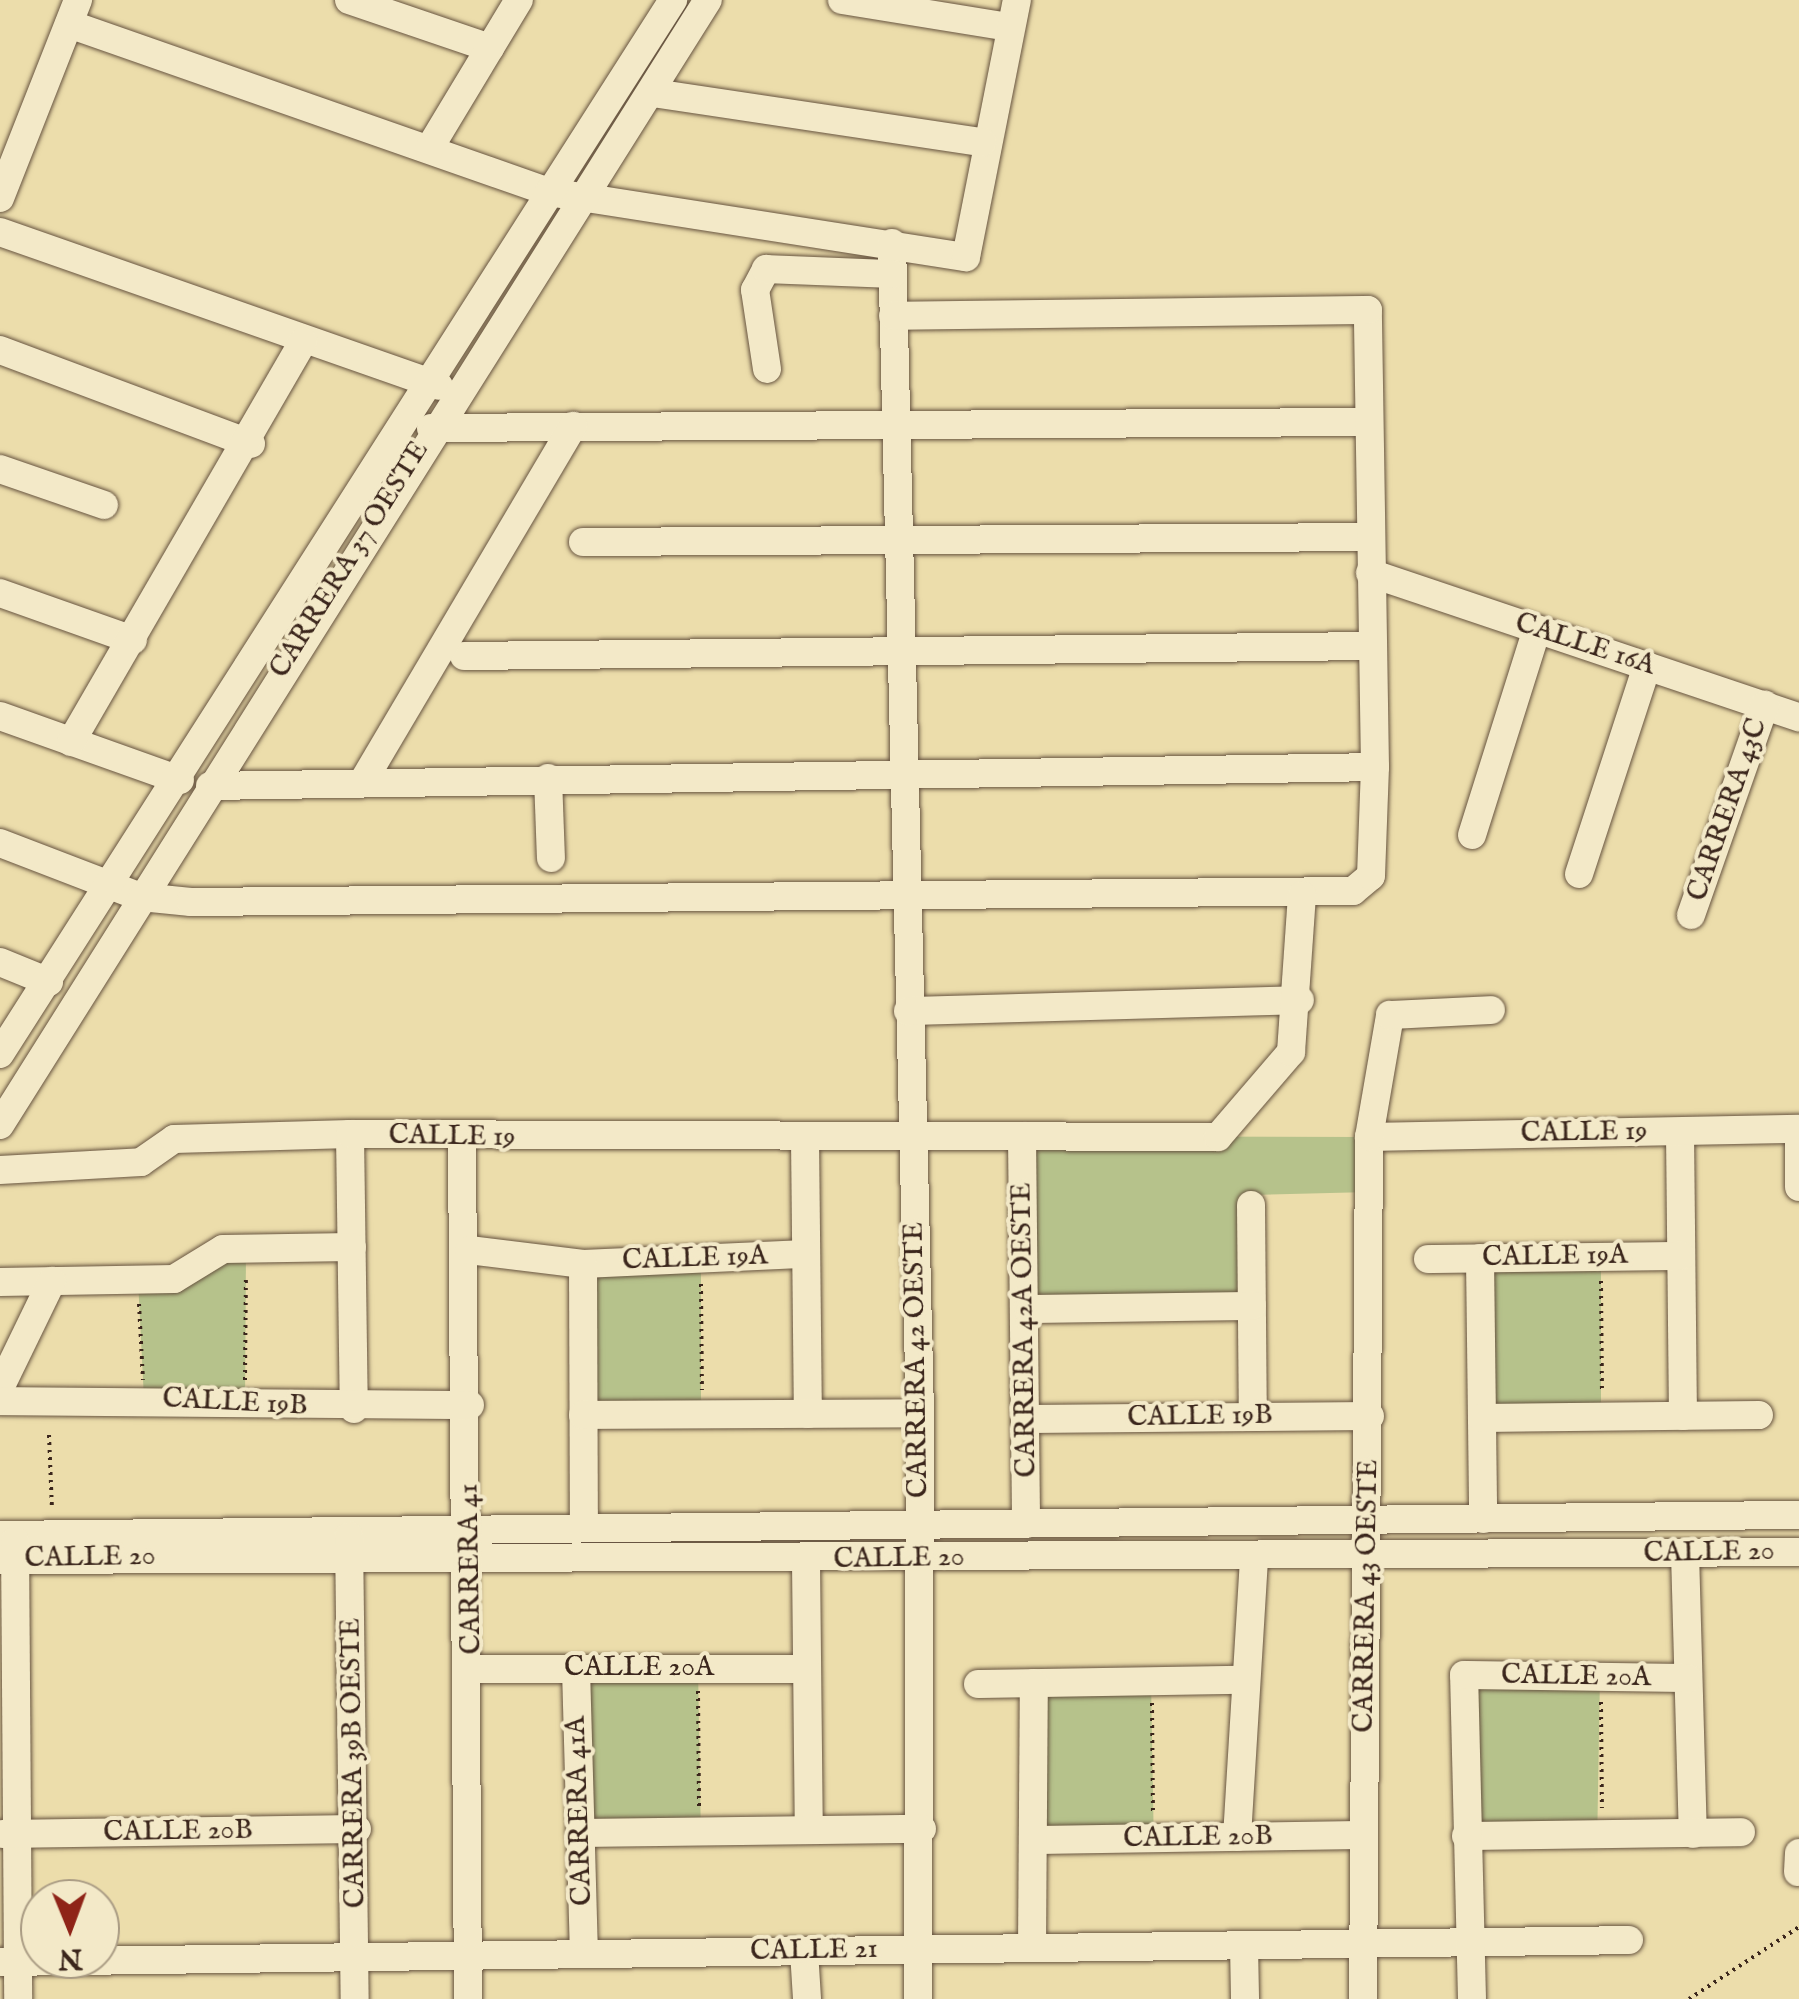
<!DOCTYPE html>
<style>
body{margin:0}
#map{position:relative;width:1799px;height:1999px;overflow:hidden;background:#ecddab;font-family:"IM FELL English",serif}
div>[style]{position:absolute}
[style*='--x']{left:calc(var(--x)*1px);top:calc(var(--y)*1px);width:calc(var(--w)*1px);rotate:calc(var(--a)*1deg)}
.green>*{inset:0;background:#b6c28b;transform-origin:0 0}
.path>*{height:4px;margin-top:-2px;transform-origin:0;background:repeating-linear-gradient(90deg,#3b261c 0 2.5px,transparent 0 7.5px)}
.roads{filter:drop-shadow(0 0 2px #675440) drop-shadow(0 0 2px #675440)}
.minor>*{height:28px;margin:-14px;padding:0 14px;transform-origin:14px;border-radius:14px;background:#f3e9c8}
span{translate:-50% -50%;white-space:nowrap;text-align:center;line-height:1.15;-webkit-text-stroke:8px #f3e9c8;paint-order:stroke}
.street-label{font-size:28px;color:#3b261c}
.north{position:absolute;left:20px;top:1879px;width:100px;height:100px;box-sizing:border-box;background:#f3e9c8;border:2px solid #a99b83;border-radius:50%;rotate:179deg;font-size:28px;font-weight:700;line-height:40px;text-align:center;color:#3b261c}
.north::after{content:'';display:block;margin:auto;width:35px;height:45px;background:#8f2418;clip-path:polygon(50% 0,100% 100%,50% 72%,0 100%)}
</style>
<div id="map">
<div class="green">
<div style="clip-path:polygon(1022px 1136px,1369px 1137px,1370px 1192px,1251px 1195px,1252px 1306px,1028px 1309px)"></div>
<div style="clip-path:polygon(246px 1250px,245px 1405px,144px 1399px,138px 1280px)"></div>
<div style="left:1601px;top:1257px;width:159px;height:121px;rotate:90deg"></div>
<div style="left:701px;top:1259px;width:155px;height:118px;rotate:90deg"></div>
<div style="left:698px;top:1668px;width:164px;height:122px;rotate:89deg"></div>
<div style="left:1464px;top:1675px;width:136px;height:161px;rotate:1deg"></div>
<div style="left:1151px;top:1681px;width:157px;height:117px;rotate:89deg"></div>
</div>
<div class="path">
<div style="--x:1601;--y:1281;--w:111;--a:89.5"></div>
<div style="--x:701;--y:1284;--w:106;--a:89.5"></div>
<div style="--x:139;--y:1304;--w:76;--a:87"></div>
<div style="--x:245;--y:1380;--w:105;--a:-89.5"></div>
<div style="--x:49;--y:1435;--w:74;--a:87.7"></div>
<div style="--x:698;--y:1691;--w:116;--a:89.5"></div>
<div style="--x:1601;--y:1702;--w:106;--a:89.5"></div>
<div style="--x:1152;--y:1703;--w:110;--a:89.5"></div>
<div style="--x:1689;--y:1999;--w:131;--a:-33.2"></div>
</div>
<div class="roads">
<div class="minor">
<div style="--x:349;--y:0;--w:149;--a:18.8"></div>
<div style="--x:842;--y:0;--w:169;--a:9.2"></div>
<div style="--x:69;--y:24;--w:509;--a:19.29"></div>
<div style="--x:549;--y:192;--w:422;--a:8.9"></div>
<div style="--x:966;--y:257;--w:262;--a:-78.8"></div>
<div style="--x:653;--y:93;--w:333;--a:8.5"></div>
<div style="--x:429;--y:149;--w:174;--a:-58.9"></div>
<div style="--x:0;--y:198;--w:213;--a:-68.5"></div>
<div style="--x:0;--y:232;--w:465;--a:19.3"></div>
<div style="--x:892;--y:243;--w:1170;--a:88.63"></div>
<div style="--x:920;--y:1413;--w:586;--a:90.2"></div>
<div style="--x:0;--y:350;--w:268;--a:20.5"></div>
<div style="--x:767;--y:369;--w:80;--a:-98.6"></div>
<div style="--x:755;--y:290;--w:24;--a:-62"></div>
<div style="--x:766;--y:269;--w:126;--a:2.3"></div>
<div style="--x:431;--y:428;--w:937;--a:-0.37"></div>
<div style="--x:0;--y:469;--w:110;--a:19.1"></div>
<div style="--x:583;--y:542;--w:786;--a:-0.36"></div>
<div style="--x:1370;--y:573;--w:453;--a:18.6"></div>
<div style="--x:0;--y:593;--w:141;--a:19.5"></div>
<div style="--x:464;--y:656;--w:908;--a:-0.63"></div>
<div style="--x:0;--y:716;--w:191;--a:19.6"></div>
<div style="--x:71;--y:742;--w:463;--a:-59.9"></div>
<div style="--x:548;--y:778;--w:80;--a:87.9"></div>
<div style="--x:362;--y:783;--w:415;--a:-59.4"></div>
<div style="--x:210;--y:786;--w:1165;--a:-0.93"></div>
<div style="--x:1472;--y:835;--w:216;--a:-72.5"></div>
<div style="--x:0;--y:843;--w:151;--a:21"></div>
<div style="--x:141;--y:897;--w:50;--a:5.7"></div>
<div style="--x:191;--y:902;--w:1162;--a:-0.54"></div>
<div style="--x:1353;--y:891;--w:23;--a:-40"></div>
<div style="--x:1371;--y:876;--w:109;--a:-87.9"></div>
<div style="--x:1375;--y:767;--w:457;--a:-90.9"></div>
<div style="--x:1368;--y:310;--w:475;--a:179.3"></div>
<div style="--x:1579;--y:874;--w:219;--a:-71.9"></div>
<div style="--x:1691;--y:915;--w:223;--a:-70.6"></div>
<div style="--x:0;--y:962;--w:53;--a:22.2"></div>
<div style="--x:908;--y:1011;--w:392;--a:-1.6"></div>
<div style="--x:0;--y:1054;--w:1251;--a:-57.44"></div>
<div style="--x:0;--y:1125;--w:1329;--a:-57.82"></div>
<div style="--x:1680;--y:1132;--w:284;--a:89.4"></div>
<div style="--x:350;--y:1134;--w:275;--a:89.2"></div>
<div style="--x:1022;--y:1136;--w:388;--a:89.4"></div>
<div style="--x:1369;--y:1137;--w:430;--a:-1.1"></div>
<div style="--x:1799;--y:1129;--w:58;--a:90"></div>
<div style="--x:805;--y:1138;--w:276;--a:89.4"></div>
<div style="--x:462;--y:1139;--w:860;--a:89.6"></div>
<div style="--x:0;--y:1170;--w:141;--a:-3.2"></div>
<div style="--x:141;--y:1162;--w:40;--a:-34.9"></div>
<div style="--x:174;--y:1139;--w:176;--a:-1.6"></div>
<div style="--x:350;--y:1134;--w:868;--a:0.2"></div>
<div style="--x:1218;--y:1137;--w:112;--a:-49.3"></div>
<div style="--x:1291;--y:1052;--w:157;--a:-86"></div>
<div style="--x:1251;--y:1205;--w:212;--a:89.5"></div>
<div style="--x:469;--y:1250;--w:115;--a:7"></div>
<div style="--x:583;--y:1264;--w:223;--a:-2.6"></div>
<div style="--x:1480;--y:1258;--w:261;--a:89.3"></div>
<div style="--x:1428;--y:1259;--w:253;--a:-0.7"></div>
<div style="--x:583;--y:1264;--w:261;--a:89.8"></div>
<div style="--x:0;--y:1282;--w:174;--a:-1"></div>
<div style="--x:174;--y:1279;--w:57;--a:-31.5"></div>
<div style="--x:223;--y:1249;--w:129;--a:-0.9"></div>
<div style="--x:1028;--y:1309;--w:224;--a:-0.8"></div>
<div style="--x:0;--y:1388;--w:119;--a:-64.1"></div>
<div style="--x:0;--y:1401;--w:470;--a:0.5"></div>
<div style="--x:583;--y:1415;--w:337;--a:-0.3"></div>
<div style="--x:1482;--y:1418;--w:277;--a:-0.6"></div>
<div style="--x:1029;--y:1419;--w:341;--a:-0.5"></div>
<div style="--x:0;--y:1535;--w:1799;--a:-0.64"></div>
<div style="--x:349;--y:1536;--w:463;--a:89.3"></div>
<div style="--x:15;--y:1541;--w:458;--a:89.6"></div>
<div style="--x:1685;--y:1553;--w:281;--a:88.4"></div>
<div style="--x:0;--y:1560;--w:1799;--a:-0.25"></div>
<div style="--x:806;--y:1561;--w:269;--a:89.4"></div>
<div style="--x:472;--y:1669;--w:334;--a:0"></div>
<div style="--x:576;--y:1669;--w:285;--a:88.4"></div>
<div style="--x:978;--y:1684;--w:265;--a:-0.9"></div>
<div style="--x:580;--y:1833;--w:342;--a:-0.7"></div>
<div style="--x:3;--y:1834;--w:354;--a:-0.8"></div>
<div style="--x:1466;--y:1836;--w:275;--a:-0.8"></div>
<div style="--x:1237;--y:1837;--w:282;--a:-86.5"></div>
<div style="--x:1036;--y:1840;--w:325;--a:-0.9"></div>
<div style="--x:1798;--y:1872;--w:19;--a:-87"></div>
<div style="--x:1244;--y:1945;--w:54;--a:88.9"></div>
<div style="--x:1032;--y:1948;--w:265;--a:-89.6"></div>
<div style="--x:804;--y:1951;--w:48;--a:86.4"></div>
<div style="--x:0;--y:1962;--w:1629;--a:-0.77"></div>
<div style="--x:1363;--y:1999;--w:862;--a:-89.6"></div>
<div style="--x:1369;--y:1137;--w:124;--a:-80.2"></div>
<div style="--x:1390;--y:1015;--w:101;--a:-2.8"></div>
<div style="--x:1472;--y:1999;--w:324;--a:-91.4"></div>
<div style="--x:1464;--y:1675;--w:224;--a:0.8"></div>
</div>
</div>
<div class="street-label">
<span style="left:350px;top:560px;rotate:-58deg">CARRERA 37 OESTE</span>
<span style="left:1585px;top:645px;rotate:18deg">CALLE 16A</span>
<span style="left:1728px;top:810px;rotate:-71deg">CARRERA 43C</span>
<span style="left:1584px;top:1133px;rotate:-1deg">CALLE 19</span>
<span style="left:452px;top:1137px;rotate:1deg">CALLE 19</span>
<span style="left:1555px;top:1257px;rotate:-1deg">CALLE 19A</span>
<span style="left:695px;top:1259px;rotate:-2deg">CALLE 19A</span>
<span style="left:1025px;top:1330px;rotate:-91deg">CARRERA 42A OESTE</span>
<span style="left:917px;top:1360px;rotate:-91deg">CARRERA 42 OESTE</span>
<span style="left:235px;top:1403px;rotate:3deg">CALLE 19B</span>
<span style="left:1200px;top:1417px;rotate:-1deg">CALLE 19B</span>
<span style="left:1709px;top:1553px;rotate:-1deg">CALLE 20</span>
<span style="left:90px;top:1558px;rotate:-1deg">CALLE 20</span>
<span style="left:899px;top:1559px;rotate:-1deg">CALLE 20</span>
<span style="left:471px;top:1569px;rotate:-91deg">CARRERA 41</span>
<span style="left:1367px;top:1596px;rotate:-89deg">CARRERA 43 OESTE</span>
<span style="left:639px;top:1668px">CALLE 20A</span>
<span style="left:1576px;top:1677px;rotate:1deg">CALLE 20A</span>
<span style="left:354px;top:1763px;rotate:-91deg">CARRERA 39B OESTE</span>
<span style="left:580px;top:1811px;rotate:-92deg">CARRERA 41A</span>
<span style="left:178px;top:1832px;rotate:-1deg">CALLE 20B</span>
<span style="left:1198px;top:1838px;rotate:-1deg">CALLE 20B</span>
<span style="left:814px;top:1951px;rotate:-1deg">CALLE 21</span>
</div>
<div class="north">N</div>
</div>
